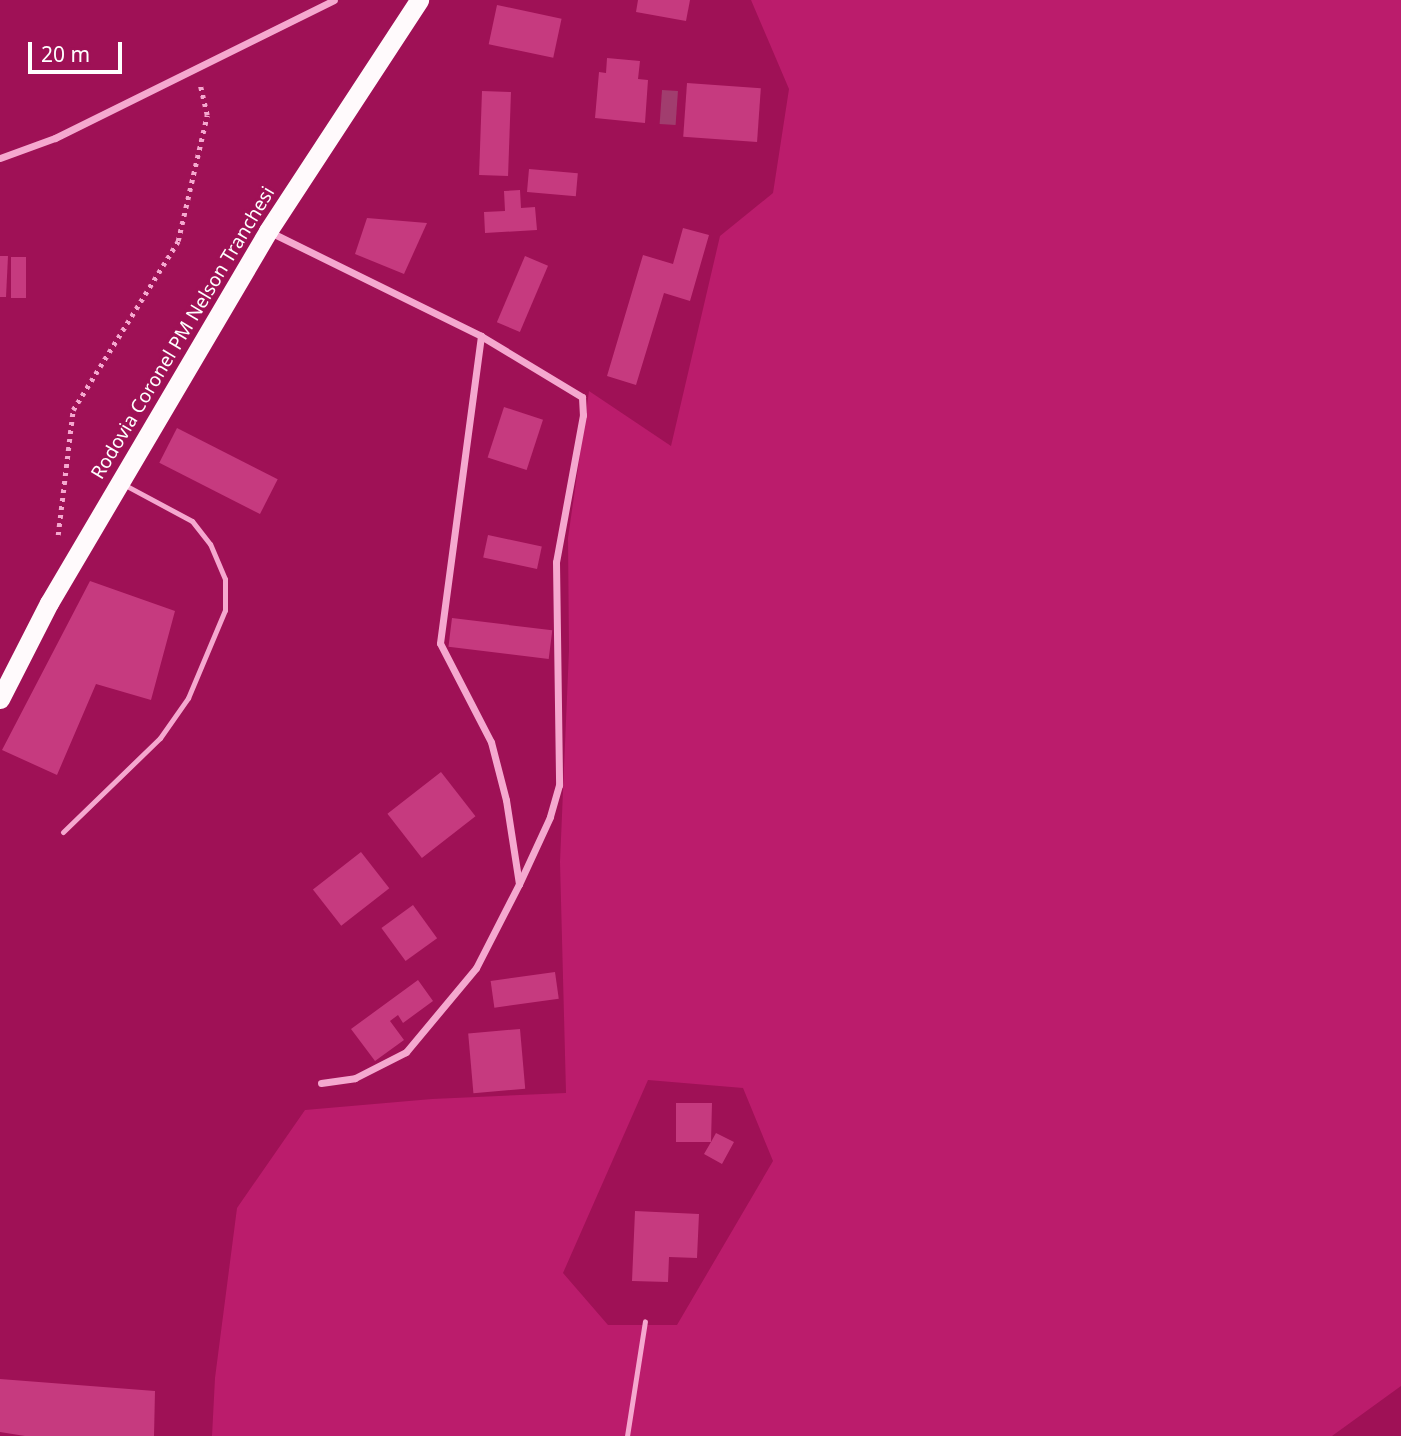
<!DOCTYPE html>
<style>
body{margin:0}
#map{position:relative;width:1401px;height:1436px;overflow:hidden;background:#9f1156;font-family:"Noto Sans",sans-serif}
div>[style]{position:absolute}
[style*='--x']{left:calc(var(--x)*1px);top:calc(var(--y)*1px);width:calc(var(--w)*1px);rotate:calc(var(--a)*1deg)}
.green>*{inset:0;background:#bb1c6c}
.water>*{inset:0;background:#a13d6e;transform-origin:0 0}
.building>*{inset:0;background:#c63a7f;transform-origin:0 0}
.path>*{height:4.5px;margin-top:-2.25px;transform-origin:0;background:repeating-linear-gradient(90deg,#f5a8cf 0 3.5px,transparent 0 8.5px)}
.service>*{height:5px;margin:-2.5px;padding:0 2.5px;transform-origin:2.5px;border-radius:2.5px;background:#f5a8cf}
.minor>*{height:7px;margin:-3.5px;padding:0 3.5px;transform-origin:3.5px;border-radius:3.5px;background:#f5a8cf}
.trunk>*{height:19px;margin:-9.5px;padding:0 9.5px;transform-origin:9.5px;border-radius:9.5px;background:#fffafc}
span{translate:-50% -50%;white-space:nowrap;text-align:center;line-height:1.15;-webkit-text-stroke:6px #9f1156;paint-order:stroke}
.street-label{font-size:19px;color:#fff}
.scale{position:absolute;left:28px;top:42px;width:94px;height:32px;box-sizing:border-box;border:4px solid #fff;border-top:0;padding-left:9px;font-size:21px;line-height:24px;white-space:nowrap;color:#fff;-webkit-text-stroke:5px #9f1156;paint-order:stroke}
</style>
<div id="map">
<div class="green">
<div style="clip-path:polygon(evenodd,751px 0,1401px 0,1401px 1386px,1332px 1436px,212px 1436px,215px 1378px,237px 1208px,305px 1110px,432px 1099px,566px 1093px,560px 862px,569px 650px,568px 538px,589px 391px,671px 446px,720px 236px,773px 193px,789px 89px,751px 0,648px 1080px,743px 1088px,773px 1161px,677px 1325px,608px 1325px,563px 1273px,648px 1080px)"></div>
</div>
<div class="water">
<div style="left:662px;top:90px;width:16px;height:34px;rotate:4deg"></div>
</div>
<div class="building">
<div style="clip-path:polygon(638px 0,690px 0,686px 21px,636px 12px)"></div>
<div style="left:497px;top:5px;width:66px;height:40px;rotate:12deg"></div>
<div style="clip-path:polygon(607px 58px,640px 61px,638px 79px,648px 80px,645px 123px,595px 118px,599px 72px,606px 73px)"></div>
<div style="left:687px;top:83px;width:74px;height:54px;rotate:4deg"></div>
<div style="left:482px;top:91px;width:29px;height:84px;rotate:2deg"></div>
<div style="left:529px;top:169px;width:49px;height:23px;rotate:5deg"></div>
<div style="clip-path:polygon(520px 190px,521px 208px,535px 207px,537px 230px,485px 233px,484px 212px,505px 211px,504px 191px)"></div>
<div style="clip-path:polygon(367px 218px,427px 223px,404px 274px,355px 254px)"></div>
<div style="clip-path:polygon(683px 228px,709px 235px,690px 301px,664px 293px,636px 385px,607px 376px,643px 255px,673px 264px)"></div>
<div style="clip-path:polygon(0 256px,8px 256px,6px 297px,0 297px)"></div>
<div style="left:525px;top:256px;width:25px;height:72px;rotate:23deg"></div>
<div style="left:11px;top:257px;width:15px;height:41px"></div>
<div style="left:504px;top:407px;width:41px;height:53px;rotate:18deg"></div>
<div style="left:177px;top:428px;width:113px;height:39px;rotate:27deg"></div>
<div style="left:488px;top:535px;width:55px;height:23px;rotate:12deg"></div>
<div style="clip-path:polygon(90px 581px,175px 611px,151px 700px,96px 684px,57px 775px,2px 750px)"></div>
<div style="left:452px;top:618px;width:101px;height:29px;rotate:7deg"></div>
<div style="left:441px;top:772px;width:56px;height:68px;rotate:52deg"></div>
<div style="left:361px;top:852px;width:46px;height:61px;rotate:52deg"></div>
<div style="left:413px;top:905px;width:41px;height:39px;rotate:54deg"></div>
<div style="left:555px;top:972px;width:27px;height:65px;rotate:82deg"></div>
<div style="clip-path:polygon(418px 980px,433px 1001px,403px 1023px,398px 1015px,390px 1021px,404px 1040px,375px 1061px,351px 1029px)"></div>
<div style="left:520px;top:1029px;width:60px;height:52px;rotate:85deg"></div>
<div style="clip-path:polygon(676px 1103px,712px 1103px,711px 1142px,716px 1133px,734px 1142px,722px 1164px,704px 1154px,711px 1142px,676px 1142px)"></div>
<div style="clip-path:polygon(635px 1211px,699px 1214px,697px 1258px,669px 1257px,668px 1282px,632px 1281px)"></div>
<div style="clip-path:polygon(0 1379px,155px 1391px,154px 1436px,25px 1436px,0 1432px)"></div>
</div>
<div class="path">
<div style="--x:58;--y:535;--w:126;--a:-83.2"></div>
<div style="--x:73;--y:410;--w:199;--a:-58.1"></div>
<div style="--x:178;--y:241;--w:129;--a:-77"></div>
<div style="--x:207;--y:115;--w:31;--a:-103"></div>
</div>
<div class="service">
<div style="--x:63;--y:832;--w:135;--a:-44.1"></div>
<div style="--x:160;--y:738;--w:49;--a:-55"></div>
<div style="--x:188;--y:698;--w:95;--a:-67.2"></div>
<div style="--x:225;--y:610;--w:31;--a:-90"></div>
<div style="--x:225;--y:579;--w:38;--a:-113"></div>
<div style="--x:210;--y:544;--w:29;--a:-128"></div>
<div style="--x:192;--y:521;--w:78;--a:-151.8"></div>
<div style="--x:627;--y:1436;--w:116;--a:-81.1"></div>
</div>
<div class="minor">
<div style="--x:0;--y:158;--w:59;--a:-20"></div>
<div style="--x:55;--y:138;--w:311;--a:-26.3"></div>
<div style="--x:268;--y:231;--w:237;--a:26.2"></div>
<div style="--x:481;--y:336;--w:118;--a:31.1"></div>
<div style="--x:582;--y:397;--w:18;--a:87"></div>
<div style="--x:583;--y:415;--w:149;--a:100.4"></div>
<div style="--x:556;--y:562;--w:223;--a:89.2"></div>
<div style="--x:559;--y:785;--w:33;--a:106"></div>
<div style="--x:550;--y:817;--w:74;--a:114.8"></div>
<div style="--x:321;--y:1083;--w:34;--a:-8"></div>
<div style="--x:355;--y:1078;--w:57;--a:-27"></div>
<div style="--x:406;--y:1052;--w:109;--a:-50.2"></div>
<div style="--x:476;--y:968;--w:94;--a:-62.9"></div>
<div style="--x:519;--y:884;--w:85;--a:-98.8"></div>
<div style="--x:506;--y:800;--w:60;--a:-104.5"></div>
<div style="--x:491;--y:742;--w:111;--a:-117.3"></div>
<div style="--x:440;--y:643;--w:310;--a:-82.4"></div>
</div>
<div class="trunk">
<div style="--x:0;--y:699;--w:108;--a:-63"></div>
<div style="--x:49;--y:603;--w:432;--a:-59.5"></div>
<div style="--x:268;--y:231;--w:276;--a:-56.8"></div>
</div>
<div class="street-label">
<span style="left:183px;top:333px;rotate:-59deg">Rodovia Coronel PM Nelson Tranchesi</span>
</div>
<div class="scale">20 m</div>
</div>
